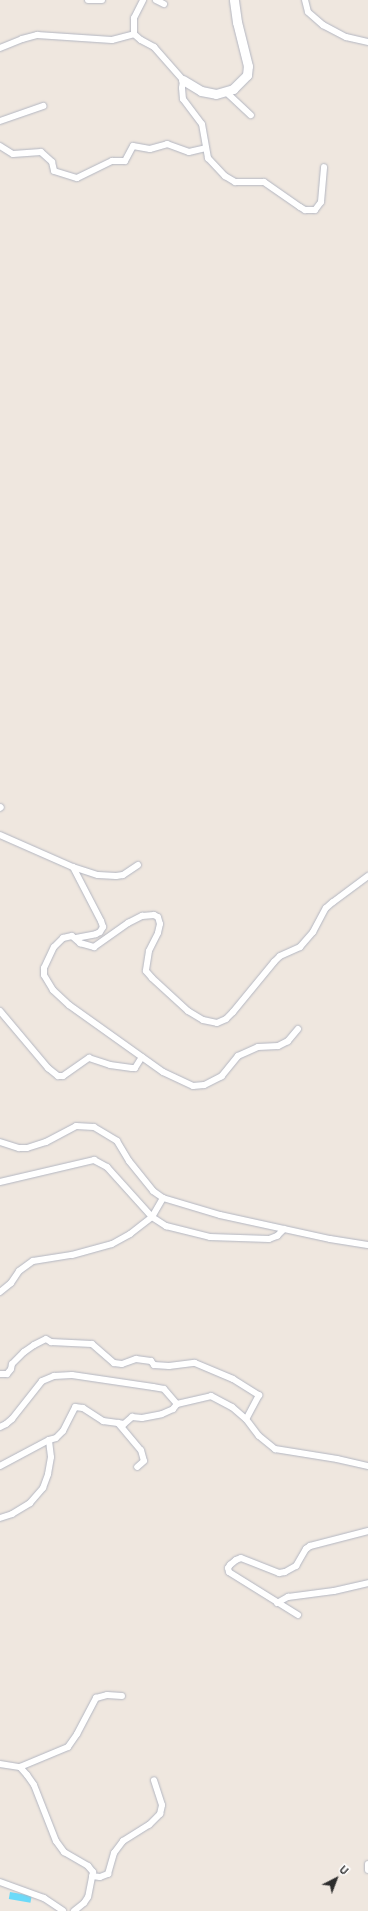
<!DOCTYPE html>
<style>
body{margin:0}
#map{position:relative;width:368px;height:1911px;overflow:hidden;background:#efe7df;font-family:"Space Grotesk",sans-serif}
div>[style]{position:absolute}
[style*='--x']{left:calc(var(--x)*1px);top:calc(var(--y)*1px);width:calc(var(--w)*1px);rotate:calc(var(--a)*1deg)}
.water>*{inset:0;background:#6bdaf9;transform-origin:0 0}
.roads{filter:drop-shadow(0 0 1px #b3b6c1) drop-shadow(0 0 1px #b3b6c1)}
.street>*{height:6px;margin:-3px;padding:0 3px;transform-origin:3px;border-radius:3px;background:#fff}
.secondary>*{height:9px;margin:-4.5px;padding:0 4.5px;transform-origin:4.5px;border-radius:4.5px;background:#fff}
span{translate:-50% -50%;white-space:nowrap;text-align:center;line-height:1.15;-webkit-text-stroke:4px #fff;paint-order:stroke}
.north{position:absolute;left:316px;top:1859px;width:40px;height:40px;-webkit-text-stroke:3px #fff;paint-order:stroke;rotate:42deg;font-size:11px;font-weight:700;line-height:16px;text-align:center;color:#2d2d2d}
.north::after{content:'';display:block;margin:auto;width:14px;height:18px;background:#2d2d2d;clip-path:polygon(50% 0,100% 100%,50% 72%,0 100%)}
</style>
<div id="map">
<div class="water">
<div style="left:10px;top:1892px;width:22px;height:7px;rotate:10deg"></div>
</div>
<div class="roads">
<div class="street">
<div style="--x:88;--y:0;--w:14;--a:0"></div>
<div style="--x:156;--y:0;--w:9;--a:27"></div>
<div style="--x:305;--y:0;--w:12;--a:76"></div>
<div style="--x:308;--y:12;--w:20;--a:41"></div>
<div style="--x:323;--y:25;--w:26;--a:28"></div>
<div style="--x:346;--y:37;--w:23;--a:13"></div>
<div style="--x:134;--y:34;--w:16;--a:-90"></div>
<div style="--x:134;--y:18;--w:20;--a:-63"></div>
<div style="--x:0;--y:48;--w:24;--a:-22"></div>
<div style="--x:22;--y:39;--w:16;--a:-15"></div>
<div style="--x:37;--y:35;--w:75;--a:3.8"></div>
<div style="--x:112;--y:40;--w:23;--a:-15"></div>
<div style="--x:134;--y:34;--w:9;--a:41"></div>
<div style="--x:141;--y:40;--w:15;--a:28"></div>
<div style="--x:154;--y:47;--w:44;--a:48.7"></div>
<div style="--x:183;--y:80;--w:8;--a:97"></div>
<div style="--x:182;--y:88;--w:11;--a:85"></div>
<div style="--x:183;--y:99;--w:31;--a:53"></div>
<div style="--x:202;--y:124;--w:35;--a:80"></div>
<div style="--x:208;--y:158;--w:25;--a:47"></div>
<div style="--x:225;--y:176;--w:12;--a:31"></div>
<div style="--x:235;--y:182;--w:29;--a:0"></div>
<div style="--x:264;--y:182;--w:44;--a:34.8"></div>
<div style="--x:300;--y:207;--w:6;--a:31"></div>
<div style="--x:305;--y:210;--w:10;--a:0"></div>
<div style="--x:315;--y:210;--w:10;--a:-53"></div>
<div style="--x:321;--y:202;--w:35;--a:-85"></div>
<div style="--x:226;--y:92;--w:34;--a:43"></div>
<div style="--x:0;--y:121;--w:46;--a:-19.2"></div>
<div style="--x:0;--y:146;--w:15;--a:32"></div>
<div style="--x:13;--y:154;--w:28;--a:-4"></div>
<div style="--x:41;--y:152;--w:15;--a:42"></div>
<div style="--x:52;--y:162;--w:9;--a:77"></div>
<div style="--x:54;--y:171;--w:24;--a:17"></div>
<div style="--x:77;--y:178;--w:39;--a:-26"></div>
<div style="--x:112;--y:161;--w:13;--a:0"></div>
<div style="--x:125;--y:161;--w:17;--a:-62"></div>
<div style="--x:133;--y:146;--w:17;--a:10"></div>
<div style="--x:150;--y:149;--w:18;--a:-16"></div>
<div style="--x:167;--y:144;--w:23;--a:20"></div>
<div style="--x:189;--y:152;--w:17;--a:-13"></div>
<div style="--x:0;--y:808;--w:1;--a:-45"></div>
<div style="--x:0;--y:835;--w:80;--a:23.7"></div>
<div style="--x:76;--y:938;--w:20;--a:-11"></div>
<div style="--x:96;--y:934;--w:4;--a:-27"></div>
<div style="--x:100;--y:932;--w:6;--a:-59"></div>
<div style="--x:103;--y:927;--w:6;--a:-108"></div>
<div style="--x:101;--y:921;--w:61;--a:-117.4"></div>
<div style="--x:73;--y:867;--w:26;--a:18"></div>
<div style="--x:98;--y:875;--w:18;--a:3"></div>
<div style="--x:116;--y:876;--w:7;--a:-8"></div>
<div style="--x:123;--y:875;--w:18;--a:-34"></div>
<div style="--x:0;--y:1011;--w:75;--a:49.9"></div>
<div style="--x:48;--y:1068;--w:13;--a:39"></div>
<div style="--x:58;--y:1076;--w:5;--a:0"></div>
<div style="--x:63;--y:1076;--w:32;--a:-35"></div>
<div style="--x:89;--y:1058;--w:22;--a:18"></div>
<div style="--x:110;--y:1065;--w:22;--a:8"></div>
<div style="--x:132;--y:1068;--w:3;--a:0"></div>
<div style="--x:135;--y:1068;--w:13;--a:-58"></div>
<div style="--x:298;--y:1029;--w:16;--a:130"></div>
<div style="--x:288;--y:1041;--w:11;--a:153"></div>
<div style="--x:278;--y:1046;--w:20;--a:177"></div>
<div style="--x:258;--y:1047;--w:22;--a:156"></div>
<div style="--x:238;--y:1056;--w:26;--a:129"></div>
<div style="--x:222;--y:1076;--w:20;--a:153"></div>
<div style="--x:204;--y:1085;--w:11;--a:175"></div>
<div style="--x:193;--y:1086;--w:33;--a:-155"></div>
<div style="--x:163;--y:1072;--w:115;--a:-144.5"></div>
<div style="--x:69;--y:1005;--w:22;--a:-137"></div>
<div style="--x:53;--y:990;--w:17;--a:-121"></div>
<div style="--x:44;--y:975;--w:7;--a:-90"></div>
<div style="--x:44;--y:968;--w:23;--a:-65"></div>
<div style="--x:54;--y:947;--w:13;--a:-45"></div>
<div style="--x:63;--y:938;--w:9;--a:-13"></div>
<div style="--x:72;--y:936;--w:11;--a:41"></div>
<div style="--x:80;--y:943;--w:15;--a:16"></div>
<div style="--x:94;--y:947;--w:42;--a:-35.2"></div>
<div style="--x:128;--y:923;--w:16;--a:-27"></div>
<div style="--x:142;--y:916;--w:12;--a:-5"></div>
<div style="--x:154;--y:915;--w:4;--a:27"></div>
<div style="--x:158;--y:917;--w:7;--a:74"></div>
<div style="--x:160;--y:924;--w:9;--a:103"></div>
<div style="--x:158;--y:933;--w:20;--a:117"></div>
<div style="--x:149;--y:951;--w:20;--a:99"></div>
<div style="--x:146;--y:971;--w:9;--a:49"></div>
<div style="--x:152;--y:978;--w:49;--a:42.5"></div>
<div style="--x:188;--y:1011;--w:17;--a:31"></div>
<div style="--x:203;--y:1020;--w:14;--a:12"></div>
<div style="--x:217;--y:1023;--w:10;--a:-24"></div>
<div style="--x:226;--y:1019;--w:10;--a:-45"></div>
<div style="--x:233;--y:1012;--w:65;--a:-50.6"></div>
<div style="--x:274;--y:962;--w:8;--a:-45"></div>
<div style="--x:280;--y:956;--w:22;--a:-24"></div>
<div style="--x:300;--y:947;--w:20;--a:-49"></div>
<div style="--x:313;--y:932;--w:27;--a:-62"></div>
<div style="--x:326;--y:908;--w:9;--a:-41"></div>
<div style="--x:333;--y:902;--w:44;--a:-36.6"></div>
<div style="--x:0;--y:1142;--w:20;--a:18"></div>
<div style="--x:19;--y:1148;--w:8;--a:0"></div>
<div style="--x:27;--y:1148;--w:20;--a:-18"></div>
<div style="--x:46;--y:1142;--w:34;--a:-28"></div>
<div style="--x:76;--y:1126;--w:18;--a:3"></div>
<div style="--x:94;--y:1127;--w:27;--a:31"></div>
<div style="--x:117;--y:1141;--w:23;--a:59"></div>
<div style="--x:129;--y:1161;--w:38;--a:51"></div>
<div style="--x:153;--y:1191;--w:12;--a:35"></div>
<div style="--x:163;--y:1198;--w:59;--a:16.6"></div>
<div style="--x:220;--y:1215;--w:113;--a:12.3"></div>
<div style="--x:330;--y:1239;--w:38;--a:9"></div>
<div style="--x:0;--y:1182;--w:97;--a:-13.2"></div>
<div style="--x:94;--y:1160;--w:15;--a:28"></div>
<div style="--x:107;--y:1167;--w:67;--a:48"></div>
<div style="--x:152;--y:1217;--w:17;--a:33"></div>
<div style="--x:166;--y:1226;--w:45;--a:14"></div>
<div style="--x:210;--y:1237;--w:59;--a:1.9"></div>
<div style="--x:269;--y:1239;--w:9;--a:-21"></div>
<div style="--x:277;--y:1236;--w:10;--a:-45"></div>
<div style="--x:0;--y:1292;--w:14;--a:-39"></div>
<div style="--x:11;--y:1283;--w:14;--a:-56"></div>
<div style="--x:19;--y:1271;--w:17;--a:-36"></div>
<div style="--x:33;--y:1261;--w:39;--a:-9"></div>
<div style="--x:72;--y:1255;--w:41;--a:-15.4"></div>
<div style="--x:112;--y:1244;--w:21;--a:-29"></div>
<div style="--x:130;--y:1234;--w:28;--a:-38"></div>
<div style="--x:152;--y:1217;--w:22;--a:-60"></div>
<div style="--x:0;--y:1374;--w:7;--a:0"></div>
<div style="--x:7;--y:1374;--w:6;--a:-51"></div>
<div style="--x:11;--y:1369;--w:5;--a:-79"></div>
<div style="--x:12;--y:1364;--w:17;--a:-45"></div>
<div style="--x:24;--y:1352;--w:12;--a:-35"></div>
<div style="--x:34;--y:1345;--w:13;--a:-27"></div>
<div style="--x:46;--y:1339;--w:6;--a:31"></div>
<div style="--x:51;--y:1342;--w:41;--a:2.8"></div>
<div style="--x:92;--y:1344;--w:29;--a:41"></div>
<div style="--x:114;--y:1363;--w:8;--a:7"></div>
<div style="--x:122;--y:1364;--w:15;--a:-20"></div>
<div style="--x:136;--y:1359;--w:15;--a:8"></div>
<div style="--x:151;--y:1361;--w:5;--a:53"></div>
<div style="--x:154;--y:1365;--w:15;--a:4"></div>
<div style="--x:169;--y:1366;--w:26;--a:-7"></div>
<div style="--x:195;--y:1363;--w:41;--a:22.8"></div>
<div style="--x:233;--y:1379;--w:31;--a:32"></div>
<div style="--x:259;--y:1395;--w:27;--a:118"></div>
<div style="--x:118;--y:1423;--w:6;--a:9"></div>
<div style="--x:124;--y:1424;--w:11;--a:-41"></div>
<div style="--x:132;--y:1417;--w:10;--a:6"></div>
<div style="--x:142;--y:1418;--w:20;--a:-11"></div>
<div style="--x:162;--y:1414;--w:12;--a:-24"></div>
<div style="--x:173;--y:1409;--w:6;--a:-51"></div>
<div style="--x:177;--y:1404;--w:35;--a:-13"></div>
<div style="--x:211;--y:1396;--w:24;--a:28"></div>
<div style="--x:232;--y:1407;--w:18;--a:41"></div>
<div style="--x:246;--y:1419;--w:21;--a:53"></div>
<div style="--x:259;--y:1436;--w:21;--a:39"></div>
<div style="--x:275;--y:1449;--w:63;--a:9.2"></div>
<div style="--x:337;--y:1459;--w:32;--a:13"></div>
<div style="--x:0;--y:1427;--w:7;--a:-27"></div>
<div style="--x:6;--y:1424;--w:8;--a:-40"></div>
<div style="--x:12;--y:1419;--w:48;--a:-51.7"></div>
<div style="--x:42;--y:1381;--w:13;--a:-23"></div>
<div style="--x:54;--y:1376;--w:18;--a:-3"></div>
<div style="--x:72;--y:1375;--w:82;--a:8.4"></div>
<div style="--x:153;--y:1387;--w:11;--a:10"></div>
<div style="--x:164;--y:1389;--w:20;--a:49"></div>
<div style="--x:0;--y:1466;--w:55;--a:-28"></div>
<div style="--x:49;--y:1440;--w:7;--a:-16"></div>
<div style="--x:56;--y:1438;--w:10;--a:-45"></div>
<div style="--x:63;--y:1431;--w:27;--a:-63"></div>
<div style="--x:75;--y:1407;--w:8;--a:7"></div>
<div style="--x:83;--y:1408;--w:24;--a:33"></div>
<div style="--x:103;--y:1421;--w:15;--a:8"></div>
<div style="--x:118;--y:1423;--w:35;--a:50"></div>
<div style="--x:141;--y:1450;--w:11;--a:75"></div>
<div style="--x:144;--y:1461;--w:9;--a:139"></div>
<div style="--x:0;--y:1518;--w:13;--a:-18"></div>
<div style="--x:12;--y:1514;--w:21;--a:-31"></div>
<div style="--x:30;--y:1503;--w:20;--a:-49"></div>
<div style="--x:43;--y:1488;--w:15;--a:-70"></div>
<div style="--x:48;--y:1474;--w:17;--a:-80"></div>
<div style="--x:51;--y:1457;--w:17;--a:-97"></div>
<div style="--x:277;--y:1603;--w:13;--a:-29"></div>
<div style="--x:288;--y:1597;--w:46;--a:-7.4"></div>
<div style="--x:334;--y:1591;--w:35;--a:-13"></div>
<div style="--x:298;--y:1615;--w:81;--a:-148.1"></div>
<div style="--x:229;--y:1572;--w:4;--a:-104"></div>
<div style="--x:228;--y:1568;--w:4;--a:-56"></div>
<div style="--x:230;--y:1565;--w:8;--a:-40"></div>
<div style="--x:236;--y:1560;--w:5;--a:-22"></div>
<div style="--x:241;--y:1558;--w:41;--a:21.5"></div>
<div style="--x:279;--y:1573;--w:6;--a:-9"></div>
<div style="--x:285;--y:1572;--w:13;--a:-29"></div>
<div style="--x:296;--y:1566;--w:20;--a:-60"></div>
<div style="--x:306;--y:1549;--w:5;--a:-37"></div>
<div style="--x:310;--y:1546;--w:60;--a:-14.5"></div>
<div style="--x:0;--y:1764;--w:20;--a:9"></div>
<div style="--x:20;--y:1767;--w:11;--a:49"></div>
<div style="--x:27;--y:1775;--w:12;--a:55"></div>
<div style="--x:34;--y:1785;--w:60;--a:68.6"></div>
<div style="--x:56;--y:1841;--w:14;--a:54"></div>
<div style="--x:64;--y:1852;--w:28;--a:30"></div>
<div style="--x:88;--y:1866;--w:8;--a:50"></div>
<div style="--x:93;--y:1872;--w:25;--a:101"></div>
<div style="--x:88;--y:1897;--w:7;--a:124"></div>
<div style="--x:84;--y:1903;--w:13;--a:141"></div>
<div style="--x:20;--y:1767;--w:52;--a:-22.6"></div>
<div style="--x:68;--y:1747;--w:16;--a:-55"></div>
<div style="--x:77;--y:1734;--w:41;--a:-62.2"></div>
<div style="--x:96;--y:1698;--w:11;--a:-15"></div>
<div style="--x:107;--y:1695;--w:15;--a:4"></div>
<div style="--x:368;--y:1864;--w:6;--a:90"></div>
<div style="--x:92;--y:1876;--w:8;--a:7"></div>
<div style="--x:100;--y:1877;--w:9;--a:-21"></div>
<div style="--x:108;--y:1874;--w:22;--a:-74"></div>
<div style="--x:114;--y:1853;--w:15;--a:-53"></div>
<div style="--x:123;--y:1841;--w:31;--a:-32"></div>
<div style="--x:149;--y:1825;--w:16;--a:-45"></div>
<div style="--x:160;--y:1814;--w:9;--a:-77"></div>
<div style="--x:162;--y:1805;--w:26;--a:-108"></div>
<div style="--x:0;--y:1882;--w:47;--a:20"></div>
<div style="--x:44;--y:1898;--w:23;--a:34"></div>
</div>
<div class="secondary">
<div style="--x:183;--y:80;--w:21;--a:31"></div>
<div style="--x:201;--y:91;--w:15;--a:11"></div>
<div style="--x:216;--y:94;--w:18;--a:-16"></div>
<div style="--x:233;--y:89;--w:20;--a:-45"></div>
<div style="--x:247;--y:75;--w:9;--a:-84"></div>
<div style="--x:248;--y:66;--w:45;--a:-104"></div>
<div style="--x:237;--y:22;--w:22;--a:-98"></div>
</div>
</div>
<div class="north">U</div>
</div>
